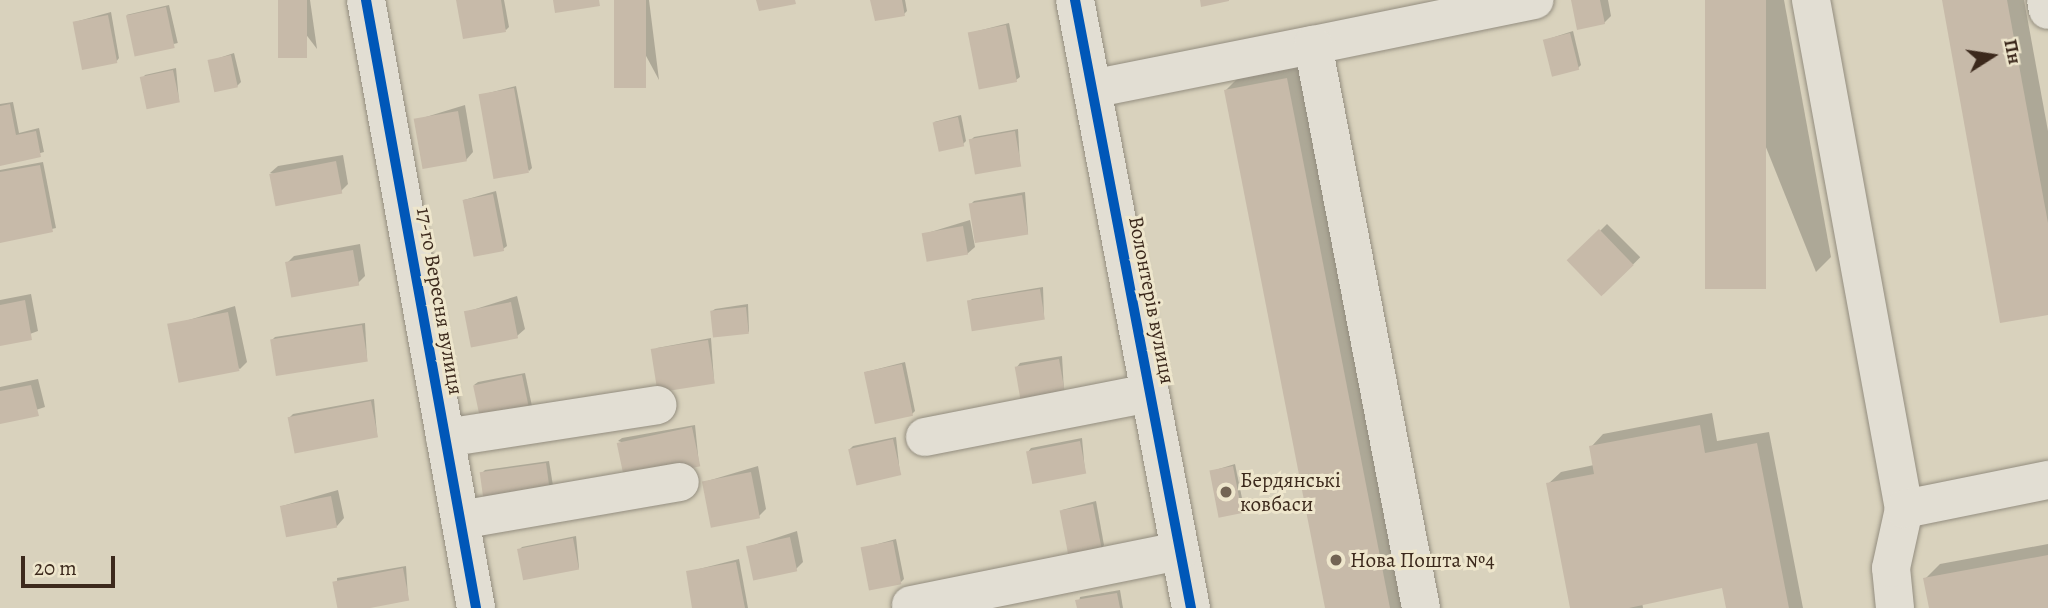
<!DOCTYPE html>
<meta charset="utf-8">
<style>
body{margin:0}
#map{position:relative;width:2048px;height:608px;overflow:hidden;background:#d9d2bd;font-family:Alegreya,serif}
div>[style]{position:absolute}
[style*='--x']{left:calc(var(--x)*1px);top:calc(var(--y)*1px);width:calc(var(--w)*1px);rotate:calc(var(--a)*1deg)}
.shadow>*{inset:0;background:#0003;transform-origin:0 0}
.building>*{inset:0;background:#c7baa9;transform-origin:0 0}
.roads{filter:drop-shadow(0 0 2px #938d7f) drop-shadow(0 0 2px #938d7f)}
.minor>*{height:38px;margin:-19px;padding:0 19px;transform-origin:19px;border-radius:19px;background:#e2ded3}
.cycleway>*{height:10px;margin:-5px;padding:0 5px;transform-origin:5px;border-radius:5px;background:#0057b8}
.dots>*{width:19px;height:19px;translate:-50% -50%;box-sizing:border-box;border:4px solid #eee6cc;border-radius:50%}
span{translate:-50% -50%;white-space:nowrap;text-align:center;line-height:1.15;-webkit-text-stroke:6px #eee6cc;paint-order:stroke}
.street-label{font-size:21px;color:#3c291c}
.poi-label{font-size:21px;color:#3c291c}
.left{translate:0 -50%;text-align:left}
.north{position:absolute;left:1957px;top:21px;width:70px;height:70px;-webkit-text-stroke:5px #eee6cc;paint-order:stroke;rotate:78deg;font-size:19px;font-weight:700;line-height:28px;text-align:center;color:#3c291c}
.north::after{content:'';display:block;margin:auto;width:24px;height:32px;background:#3c291c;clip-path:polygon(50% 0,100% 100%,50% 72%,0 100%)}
.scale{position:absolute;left:21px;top:556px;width:94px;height:32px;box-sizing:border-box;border:4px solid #3c291c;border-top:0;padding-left:9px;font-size:21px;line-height:24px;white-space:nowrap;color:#3c291c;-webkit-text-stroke:5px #eee6cc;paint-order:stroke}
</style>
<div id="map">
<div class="shadow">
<div style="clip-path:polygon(280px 0,310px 0,317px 49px)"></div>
<div style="clip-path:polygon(458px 0,504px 0,509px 27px,506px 30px)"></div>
<div style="clip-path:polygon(616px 0,649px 0,659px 80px)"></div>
<div style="clip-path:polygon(872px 0,905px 0,907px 11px,904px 14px)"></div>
<div style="clip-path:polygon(1573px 0,1608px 0,1611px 16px,1604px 23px)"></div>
<div style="clip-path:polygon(1707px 0,1784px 0,1831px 257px,1816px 272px)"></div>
<div style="clip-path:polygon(1943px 0,2024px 0,2048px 131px,2048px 313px)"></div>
<div style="left:169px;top:5px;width:39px;height:43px;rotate:77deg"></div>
<div style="clip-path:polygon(111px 12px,119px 58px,116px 62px,75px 22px)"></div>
<div style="clip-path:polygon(1009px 23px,1020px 77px,1016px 80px,970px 33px)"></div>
<div style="clip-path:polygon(1573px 31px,1581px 65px,1578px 68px,1545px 40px)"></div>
<div style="clip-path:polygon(234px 53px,241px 82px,237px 86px,210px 61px)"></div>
<div style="clip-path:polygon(1301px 64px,1407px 608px,1326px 608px,1226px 90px,1241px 75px)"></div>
<div style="clip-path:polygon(176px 68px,179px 101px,142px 79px,145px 75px)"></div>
<div style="clip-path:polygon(516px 86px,532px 168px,529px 171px,481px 95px)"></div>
<div style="clip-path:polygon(13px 102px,19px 133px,39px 128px,44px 152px,0 164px,0 104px)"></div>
<div style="clip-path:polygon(465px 105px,473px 152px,466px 160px,416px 120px)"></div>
<div style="clip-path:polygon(961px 115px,966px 141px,963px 144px,934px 122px)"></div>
<div style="clip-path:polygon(1018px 129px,1020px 165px,971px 140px,974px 137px)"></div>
<div style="clip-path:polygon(343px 155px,348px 184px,341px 191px,270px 173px,278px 166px)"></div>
<div style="clip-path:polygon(43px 162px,56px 228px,0 241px,0 170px)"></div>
<div style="clip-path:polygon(496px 191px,507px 246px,503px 249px,464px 200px)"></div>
<div style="clip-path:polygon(1025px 192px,1028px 234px,971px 204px,974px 201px)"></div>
<div style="clip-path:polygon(970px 220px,975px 247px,967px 254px,924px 234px)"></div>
<div style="left:1607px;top:224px;width:47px;height:52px;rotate:45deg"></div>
<div style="clip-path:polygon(360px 244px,365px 276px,358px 283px,287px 263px,294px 256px)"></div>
<div style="clip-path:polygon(1043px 287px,1044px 319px,969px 302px,972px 299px)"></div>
<div style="clip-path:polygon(31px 294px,38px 331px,0 345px,0 300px)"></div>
<div style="clip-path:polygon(517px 296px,525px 329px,517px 336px,466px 312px)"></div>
<div style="clip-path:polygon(748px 304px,749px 332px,711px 312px,715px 309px)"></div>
<div style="clip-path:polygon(235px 306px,247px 362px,240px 369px,169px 326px)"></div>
<div style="clip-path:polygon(365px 323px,367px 360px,272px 340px,275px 337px)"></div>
<div style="clip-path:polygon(711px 338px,714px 381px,653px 351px,657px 348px)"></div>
<div style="clip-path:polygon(1062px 356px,1064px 392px,1017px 367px,1020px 363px)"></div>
<div style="clip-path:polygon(905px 362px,915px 411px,912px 414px,866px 372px)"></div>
<div style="clip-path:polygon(525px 373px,533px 411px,474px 385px,478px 382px)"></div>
<div style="clip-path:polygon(38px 379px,45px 407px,0 422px,0 387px)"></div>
<div style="clip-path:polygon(374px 399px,377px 435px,290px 417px,293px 414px)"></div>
<div style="clip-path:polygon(1712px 413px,1717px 441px,1769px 432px,1803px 608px,1728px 608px,1724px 586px,1642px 602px,1643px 608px,1572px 608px,1548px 484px,1561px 472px,1594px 465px,1591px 447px,1603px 434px)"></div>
<div style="clip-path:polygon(695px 425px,699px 465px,618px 441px,622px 438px)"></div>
<div style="clip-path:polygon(896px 437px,900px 474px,850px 449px,853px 446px)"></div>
<div style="clip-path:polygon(1082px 438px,1085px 472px,1028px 452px,1031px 448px)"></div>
<div style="clip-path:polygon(549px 461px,554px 492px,482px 473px,485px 470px)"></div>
<div style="clip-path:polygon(1235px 464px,1244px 508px,1241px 511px,1212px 471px)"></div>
<div style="clip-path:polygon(758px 466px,766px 509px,759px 516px,704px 482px)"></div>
<div style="clip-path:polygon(338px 490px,344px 518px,337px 526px,282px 506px)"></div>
<div style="clip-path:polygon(1096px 501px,1104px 545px,1101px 549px,1062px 510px)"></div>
<div style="clip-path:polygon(797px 531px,803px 562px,796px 569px,748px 547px)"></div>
<div style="clip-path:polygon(576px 536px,579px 568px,519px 550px,522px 547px)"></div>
<div style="clip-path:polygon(896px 539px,904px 579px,900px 583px,863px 548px)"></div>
<div style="clip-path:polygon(2048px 544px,2048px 608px,1931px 608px,1925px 579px,1940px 564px)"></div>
<div style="clip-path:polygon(739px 559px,748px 608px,694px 608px,687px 572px)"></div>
<div style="clip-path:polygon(406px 566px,408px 598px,338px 608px,337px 578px)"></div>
<div style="clip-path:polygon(1120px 590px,1123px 608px,1078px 608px,1080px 597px)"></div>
</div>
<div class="building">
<div style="left:278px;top:0;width:29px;height:58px"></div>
<div style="clip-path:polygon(456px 0,501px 0,506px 32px,463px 39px)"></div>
<div style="clip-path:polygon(553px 0,599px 0,600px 6px,555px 13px)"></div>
<div style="left:614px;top:0;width:32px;height:88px"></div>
<div style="clip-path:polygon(756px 0,795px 0,796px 4px,759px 11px)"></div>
<div style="clip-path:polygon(870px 0,902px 0,905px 16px,875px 21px)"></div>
<div style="clip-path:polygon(1200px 0,1229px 0,1229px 1px,1201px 7px)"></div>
<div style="clip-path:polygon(1571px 0,1600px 0,1605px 24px,1577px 30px)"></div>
<div style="left:1705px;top:0;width:61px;height:289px"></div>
<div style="clip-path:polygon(1942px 0,2007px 0,2048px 223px,2048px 315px,2000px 323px)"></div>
<div style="left:166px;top:7px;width:42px;height:41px;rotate:78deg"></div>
<div style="left:108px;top:15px;width:49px;height:36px;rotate:79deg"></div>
<div style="left:1006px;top:25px;width:58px;height:39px;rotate:79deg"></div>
<div style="left:1570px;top:33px;width:38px;height:28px;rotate:76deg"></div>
<div style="left:231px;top:55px;width:33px;height:24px;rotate:78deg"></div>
<div style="left:173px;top:70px;width:33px;height:34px;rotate:78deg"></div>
<div style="clip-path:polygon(1287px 78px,1295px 119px,1390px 608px,1325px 608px,1224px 90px)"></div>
<div style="left:514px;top:88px;width:86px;height:36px;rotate:80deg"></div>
<div style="clip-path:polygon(10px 104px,16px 135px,36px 131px,41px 157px,0 166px,0 106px)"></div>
<div style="left:458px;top:111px;width:51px;height:45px;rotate:80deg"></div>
<div style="left:958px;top:117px;width:30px;height:26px;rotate:78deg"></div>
<div style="left:1015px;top:131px;width:36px;height:47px;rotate:80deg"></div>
<div style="left:336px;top:161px;width:33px;height:68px;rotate:79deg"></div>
<div style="clip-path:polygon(40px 165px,53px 232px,0 243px,0 172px)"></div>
<div style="left:493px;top:194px;width:58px;height:31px;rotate:79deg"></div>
<div style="left:1022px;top:195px;width:40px;height:54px;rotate:81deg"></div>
<div style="left:963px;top:226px;width:29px;height:42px;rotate:80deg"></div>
<div style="left:1599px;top:229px;width:50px;height:45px;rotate:46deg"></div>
<div style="left:353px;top:250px;width:36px;height:69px;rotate:80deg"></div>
<div style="left:1040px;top:289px;width:31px;height:74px;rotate:81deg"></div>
<div style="clip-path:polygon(25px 300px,32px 340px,0 346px,0 305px)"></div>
<div style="left:511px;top:302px;width:37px;height:48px;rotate:79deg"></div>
<div style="left:746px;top:307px;width:27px;height:36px;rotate:84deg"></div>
<div style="left:228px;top:312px;width:60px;height:62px;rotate:79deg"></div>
<div style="left:362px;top:325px;width:37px;height:93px;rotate:81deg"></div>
<div style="left:708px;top:340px;width:44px;height:58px;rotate:81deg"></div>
<div style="left:1059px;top:359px;width:36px;height:45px;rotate:80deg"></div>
<div style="left:902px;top:364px;width:53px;height:39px;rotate:78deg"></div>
<div style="left:522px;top:375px;width:42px;height:50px;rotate:78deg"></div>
<div style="clip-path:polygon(31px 385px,39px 416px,0 424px,0 391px)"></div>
<div style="left:371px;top:401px;width:37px;height:85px;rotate:79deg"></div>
<div style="clip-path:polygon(1700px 425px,1705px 453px,1757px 443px,1789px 608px,1726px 608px,1722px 588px,1629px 608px,1570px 608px,1546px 483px,1594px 474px,1589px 446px)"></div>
<div style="left:692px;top:427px;width:40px;height:77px;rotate:78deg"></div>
<div style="left:893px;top:439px;width:37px;height:46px;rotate:77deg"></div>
<div style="left:1080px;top:441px;width:33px;height:55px;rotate:79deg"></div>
<div style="left:546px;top:463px;width:34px;height:67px;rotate:82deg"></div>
<div style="left:1233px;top:466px;width:48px;height:24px;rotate:79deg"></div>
<div style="left:751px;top:472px;width:47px;height:50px;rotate:79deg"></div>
<div style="left:331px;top:496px;width:32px;height:52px;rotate:79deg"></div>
<div style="left:1093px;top:504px;width:47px;height:34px;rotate:79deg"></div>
<div style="left:790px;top:537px;width:35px;height:45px;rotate:78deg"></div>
<div style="left:573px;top:538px;width:32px;height:57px;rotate:79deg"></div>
<div style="left:893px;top:541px;width:44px;height:33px;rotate:79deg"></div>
<div style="clip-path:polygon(2048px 555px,2048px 608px,1929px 608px,1923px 578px)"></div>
<div style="clip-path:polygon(736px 562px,745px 608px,692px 608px,686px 571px)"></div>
<div style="left:403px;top:568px;width:33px;height:72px;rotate:79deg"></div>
<div style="clip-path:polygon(1117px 593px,1120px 608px,1077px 608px,1075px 600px)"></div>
</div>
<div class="roads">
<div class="minor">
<div style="--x:366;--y:0;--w:618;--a:79.74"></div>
<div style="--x:1075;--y:0;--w:619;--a:79.2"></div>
<div style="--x:1811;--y:0;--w:517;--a:79.65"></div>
<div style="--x:2046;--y:0;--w:10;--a:79"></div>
<div style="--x:1313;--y:45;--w:226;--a:-11.5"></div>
<div style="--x:1092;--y:89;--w:225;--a:-11.3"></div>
<div style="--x:1313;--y:45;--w:573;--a:79.14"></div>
<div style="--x:925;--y:437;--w:229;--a:-11.1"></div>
<div style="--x:445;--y:438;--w:215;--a:-8.8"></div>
<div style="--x:460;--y:520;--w:223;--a:-9.8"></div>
<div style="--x:911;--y:605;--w:274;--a:-11.4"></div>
<div style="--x:1895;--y:608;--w:40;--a:-95.7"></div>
<div style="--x:1891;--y:568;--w:60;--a:-77.6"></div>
<div style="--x:1904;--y:509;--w:147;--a:-11.4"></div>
</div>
</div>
<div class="cycleway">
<div style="--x:366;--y:0;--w:618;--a:79.74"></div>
<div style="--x:1075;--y:0;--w:619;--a:79.2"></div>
</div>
<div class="dots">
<div style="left:1226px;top:492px;background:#736454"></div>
<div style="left:1336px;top:560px;background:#736454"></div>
</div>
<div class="street-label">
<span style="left:1152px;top:300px;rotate:79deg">Волонтерів вулиця</span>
<span style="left:440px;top:301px;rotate:80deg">17-го Вересня вулиця</span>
</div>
<div class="poi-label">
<span class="left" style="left:1240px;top:492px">Бердянські<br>ковбаси</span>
<span class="left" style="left:1350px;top:560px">Нова Пошта №4</span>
</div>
<div class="north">Пн</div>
<div class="scale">20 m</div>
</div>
